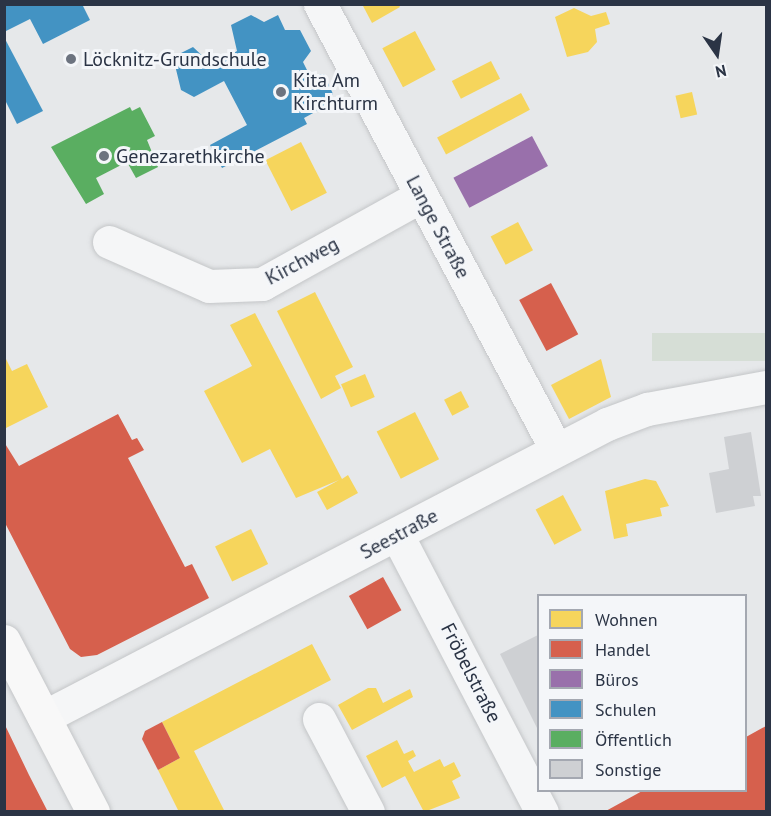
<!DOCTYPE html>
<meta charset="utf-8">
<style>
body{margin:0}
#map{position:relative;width:771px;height:816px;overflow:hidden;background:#e6e8ea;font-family:"PT Sans",sans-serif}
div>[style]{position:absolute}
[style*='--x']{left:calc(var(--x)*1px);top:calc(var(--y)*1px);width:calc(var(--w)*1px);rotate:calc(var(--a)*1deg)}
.green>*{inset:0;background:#d6ded6;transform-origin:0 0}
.homes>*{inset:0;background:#f6d55c;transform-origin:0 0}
.shops>*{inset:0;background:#d6604d;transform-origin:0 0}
.offices>*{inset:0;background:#9970ab;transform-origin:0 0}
.schools>*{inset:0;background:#4393c3}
.public>*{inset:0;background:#5aae61}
.building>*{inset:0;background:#ced0d3}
.roads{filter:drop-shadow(0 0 2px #c4c6c8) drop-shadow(0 0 2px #c4c6c8)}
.minor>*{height:33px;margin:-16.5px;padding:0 16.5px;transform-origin:16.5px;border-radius:16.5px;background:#f5f6f7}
.major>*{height:33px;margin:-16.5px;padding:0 16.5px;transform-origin:16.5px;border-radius:16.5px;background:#f8f8f8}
.dots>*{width:16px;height:16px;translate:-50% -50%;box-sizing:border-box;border:3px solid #f4f6f9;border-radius:50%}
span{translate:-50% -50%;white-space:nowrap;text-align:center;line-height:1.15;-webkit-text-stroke:6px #f4f6f9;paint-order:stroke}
.poi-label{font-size:20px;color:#2b3445}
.left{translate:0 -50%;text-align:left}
.street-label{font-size:20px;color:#2b3445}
.frame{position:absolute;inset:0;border:6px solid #2b3445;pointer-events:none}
.legend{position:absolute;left:537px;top:594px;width:210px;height:198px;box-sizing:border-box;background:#f4f6f9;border:2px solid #a4a8b1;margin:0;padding:8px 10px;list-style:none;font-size:18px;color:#2b3445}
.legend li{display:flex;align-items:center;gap:12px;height:30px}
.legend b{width:30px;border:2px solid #a4a8b1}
.north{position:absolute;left:687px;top:24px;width:60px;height:60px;-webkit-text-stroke:4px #f4f6f9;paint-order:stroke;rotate:167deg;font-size:16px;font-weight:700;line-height:24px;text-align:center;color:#2b3445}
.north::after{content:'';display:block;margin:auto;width:21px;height:27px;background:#2b3445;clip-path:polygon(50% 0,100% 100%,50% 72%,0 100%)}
</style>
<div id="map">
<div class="green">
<div style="left:766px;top:333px;width:28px;height:114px;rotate:90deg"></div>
</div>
<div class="homes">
<div style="clip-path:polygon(362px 4px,398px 4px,400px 7px,372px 23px)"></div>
<div style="clip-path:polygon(574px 8px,591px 16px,606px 12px,610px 24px,595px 29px,597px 42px,588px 52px,567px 57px,555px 17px)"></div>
<div style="left:415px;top:31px;width:44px;height:37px;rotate:62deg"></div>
<div style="left:491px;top:61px;width:20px;height:44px;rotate:63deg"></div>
<div style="left:692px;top:92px;width:23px;height:17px;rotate:77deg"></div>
<div style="left:521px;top:93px;width:19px;height:95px;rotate:62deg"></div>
<div style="left:301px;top:142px;width:57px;height:40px;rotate:63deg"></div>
<div style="left:518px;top:222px;width:32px;height:31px;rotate:62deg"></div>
<div style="clip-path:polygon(315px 292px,353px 367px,335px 376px,341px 388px,321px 399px,277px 311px)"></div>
<div style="clip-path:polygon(255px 313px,342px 479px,348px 475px,358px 493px,327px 510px,317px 492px,339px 480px,296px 498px,270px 449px,242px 463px,204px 391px,252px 366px,230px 325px)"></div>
<div style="clip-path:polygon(4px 355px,12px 371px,27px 364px,48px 407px,4px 429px)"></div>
<div style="clip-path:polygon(601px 359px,611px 397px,569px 419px,551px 385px)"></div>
<div style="left:365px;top:374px;width:25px;height:26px;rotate:67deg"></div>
<div style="left:461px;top:391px;width:18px;height:19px;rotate:63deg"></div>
<div style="left:415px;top:412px;width:53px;height:43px;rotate:63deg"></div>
<div style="clip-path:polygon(645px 479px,656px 481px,669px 506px,660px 508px,662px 516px,626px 524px,628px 536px,614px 539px,605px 491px)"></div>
<div style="left:563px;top:495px;width:40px;height:31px;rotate:62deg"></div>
<div style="left:251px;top:529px;width:39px;height:40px;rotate:64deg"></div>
<div style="clip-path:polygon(312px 644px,331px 680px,194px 751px,225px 812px,179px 812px,158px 770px,180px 758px,162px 722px)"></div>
<div style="clip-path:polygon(368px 688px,376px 688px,383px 703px,410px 689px,413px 697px,352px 730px,338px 705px)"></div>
<div style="clip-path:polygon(397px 740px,404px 754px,413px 750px,416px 756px,408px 761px,414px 772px,440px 759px,444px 767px,454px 762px,461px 776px,452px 781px,460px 798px,424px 812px,405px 776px,382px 788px,366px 756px)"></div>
</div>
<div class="shops">
<div style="left:551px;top:283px;width:58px;height:36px;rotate:62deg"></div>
<div style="clip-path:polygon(118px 414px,132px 440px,137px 438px,144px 450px,128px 458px,185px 567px,192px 564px,209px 598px,97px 655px,81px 657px,70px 649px,4px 521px,4px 442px,19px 466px)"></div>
<div style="left:383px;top:577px;width:38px;height:39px;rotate:61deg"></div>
<div style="clip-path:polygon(162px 722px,180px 758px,158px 770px,142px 739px,145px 731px)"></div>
<div style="clip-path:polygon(4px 723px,29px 775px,48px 812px,4px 812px)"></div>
<div style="clip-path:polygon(766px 726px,766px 812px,604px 812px,644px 790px,746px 790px,746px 737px)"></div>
</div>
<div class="offices">
<div style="left:532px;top:136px;width:34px;height:89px;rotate:62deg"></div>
</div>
<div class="schools">
<div style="clip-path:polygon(4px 4px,82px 4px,90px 20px,43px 44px,30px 19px,4px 32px)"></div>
<div style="clip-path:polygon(251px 15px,264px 22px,278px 15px,285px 30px,300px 30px,311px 51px,303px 62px,309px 74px,324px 74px,333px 94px,326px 106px,304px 118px,307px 124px,222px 168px,210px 145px,247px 125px,224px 81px,194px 97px,181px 90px,173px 57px,193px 47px,209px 62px,231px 55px,237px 51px,231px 25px)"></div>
<div style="clip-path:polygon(4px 37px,43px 111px,17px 124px,4px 98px)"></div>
</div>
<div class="public">
<div style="clip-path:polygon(130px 107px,132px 111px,140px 107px,155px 136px,147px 140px,158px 167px,136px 178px,127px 162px,96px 178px,104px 194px,86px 204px,51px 147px)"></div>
</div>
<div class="building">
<div style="clip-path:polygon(751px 432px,761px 496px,753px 496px,755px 506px,716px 513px,709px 473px,729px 469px,724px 437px)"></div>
<div style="clip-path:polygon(538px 635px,538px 730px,500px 654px)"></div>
</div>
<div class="roads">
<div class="minor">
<div style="--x:320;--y:4;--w:504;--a:62.06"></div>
<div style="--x:109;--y:242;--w:109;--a:23.7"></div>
<div style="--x:209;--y:286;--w:53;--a:-2.2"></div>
<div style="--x:262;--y:284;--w:182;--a:-29"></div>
<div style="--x:397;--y:535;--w:313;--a:62.4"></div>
<div style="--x:44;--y:717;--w:635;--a:-27.49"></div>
<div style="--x:607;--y:424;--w:43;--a:-20.6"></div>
<div style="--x:647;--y:409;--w:121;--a:-10.5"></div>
<div style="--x:319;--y:719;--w:105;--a:62.2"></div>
</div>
<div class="major">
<div style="--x:4;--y:641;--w:193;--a:62.5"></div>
</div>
</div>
<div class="dots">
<div style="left:71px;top:59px;background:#6c737f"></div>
<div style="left:281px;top:92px;background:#6c737f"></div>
<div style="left:104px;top:156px;background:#6c737f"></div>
</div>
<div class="poi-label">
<span class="left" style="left:83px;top:59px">Löcknitz-Grundschule</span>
<span class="left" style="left:293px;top:92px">Kita Am<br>Kirchturm</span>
<span class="left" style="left:116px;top:156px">Genezarethkirche</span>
</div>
<div class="street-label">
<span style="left:438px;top:227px;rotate:62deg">Lange Straße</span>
<span style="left:302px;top:261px;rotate:-28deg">Kirchweg</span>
<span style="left:399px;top:534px;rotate:-28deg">Seestraße</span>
<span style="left:471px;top:673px;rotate:63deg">Fröbelstraße</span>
</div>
<div class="frame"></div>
<ul class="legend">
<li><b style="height:16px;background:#f6d55c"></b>Wohnen</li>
<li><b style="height:16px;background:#d6604d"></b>Handel</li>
<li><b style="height:16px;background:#9970ab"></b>Büros</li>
<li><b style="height:16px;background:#4393c3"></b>Schulen</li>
<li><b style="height:16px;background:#5aae61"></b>Öffentlich</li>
<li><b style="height:16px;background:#ced0d3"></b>Sonstige</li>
</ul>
<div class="north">N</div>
</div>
